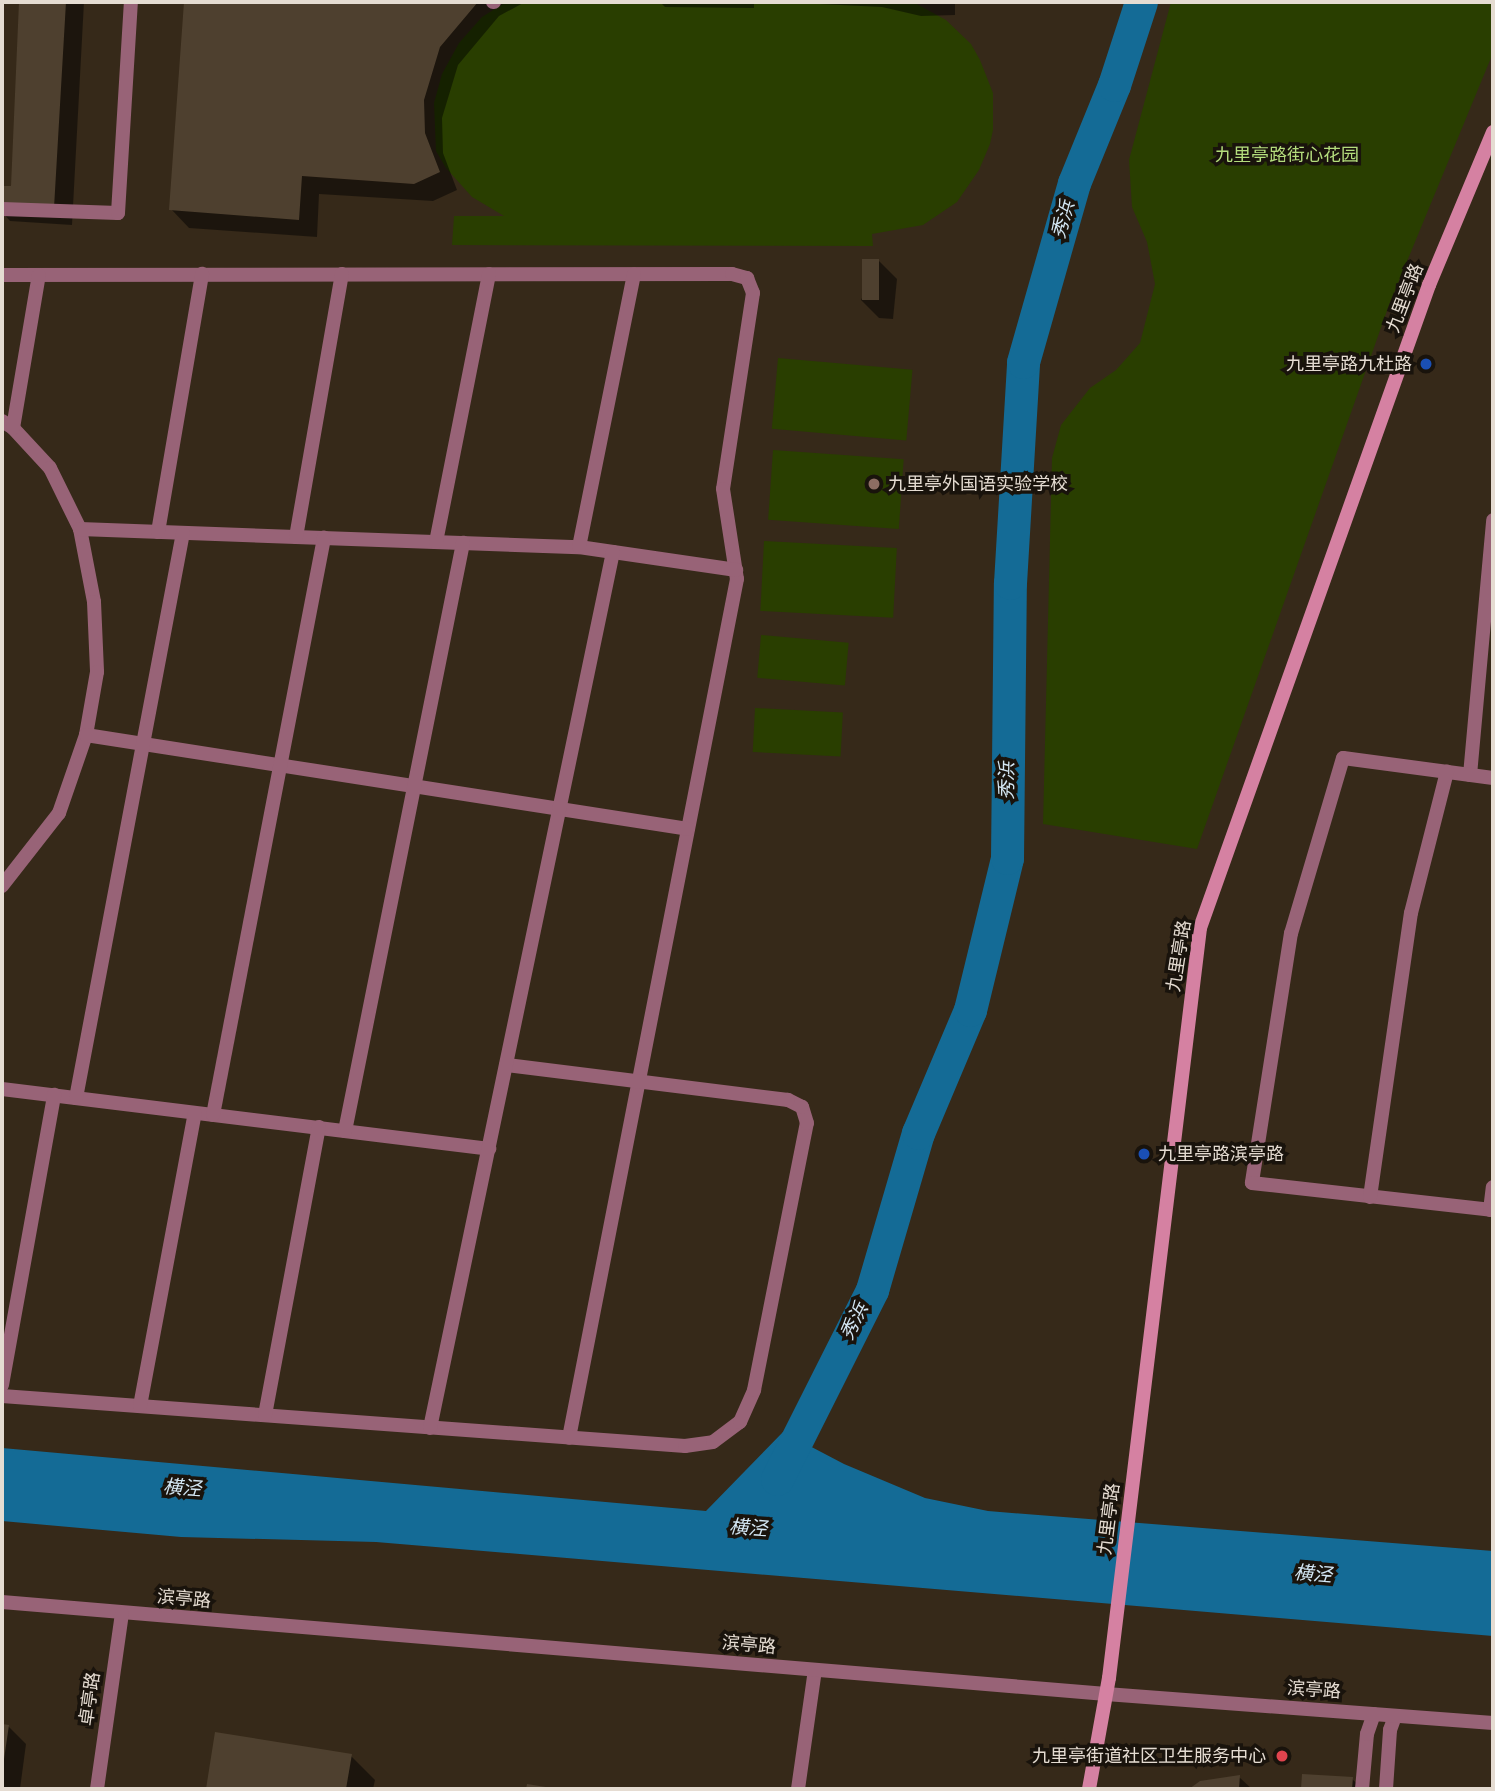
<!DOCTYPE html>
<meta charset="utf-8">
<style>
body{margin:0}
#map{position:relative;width:1495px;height:1791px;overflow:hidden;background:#362919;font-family:Signika,"Noto Sans SC",sans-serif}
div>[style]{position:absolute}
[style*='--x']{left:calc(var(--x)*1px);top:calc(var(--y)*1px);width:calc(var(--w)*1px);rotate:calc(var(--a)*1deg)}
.green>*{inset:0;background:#293e00;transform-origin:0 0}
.water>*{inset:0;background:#146b96}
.shadow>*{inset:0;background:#0007}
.canal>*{height:33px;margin:-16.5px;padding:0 16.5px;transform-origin:16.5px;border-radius:16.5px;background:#146b96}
.building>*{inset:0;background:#4e402f;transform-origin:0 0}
.lane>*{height:14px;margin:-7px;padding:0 7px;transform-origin:7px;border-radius:7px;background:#986377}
.street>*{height:14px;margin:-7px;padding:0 7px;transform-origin:7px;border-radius:7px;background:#986377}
.secondary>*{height:14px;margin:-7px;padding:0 7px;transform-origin:7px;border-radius:7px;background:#d581a2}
.dots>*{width:19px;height:19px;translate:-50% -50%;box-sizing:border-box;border:4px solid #19130c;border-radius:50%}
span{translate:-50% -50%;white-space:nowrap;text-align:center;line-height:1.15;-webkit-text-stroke:7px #19130c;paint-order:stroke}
.park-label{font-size:18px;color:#b4dd7d}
.street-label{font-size:18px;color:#e5dcd2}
.poi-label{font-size:18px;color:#e5dcd2}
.right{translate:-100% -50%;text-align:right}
.left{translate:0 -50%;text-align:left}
.water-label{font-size:19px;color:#d4e7f4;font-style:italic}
.frame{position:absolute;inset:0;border:4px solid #e5dcd2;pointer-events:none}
</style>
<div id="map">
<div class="green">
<div style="clip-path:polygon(506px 2px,913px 2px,946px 20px,971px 44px,980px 60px,993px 93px,993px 130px,990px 144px,979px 170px,957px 202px,923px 225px,872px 234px,873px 246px,452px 245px,454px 216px,504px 216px,472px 197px,446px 168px,436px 151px,434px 103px,442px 74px,459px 43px,482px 17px)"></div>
<div style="clip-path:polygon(1171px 2px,1493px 2px,1493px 53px,1389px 305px,1197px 849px,1043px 824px,1052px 458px,1061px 425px,1090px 388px,1116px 370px,1140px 343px,1155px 284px,1147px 242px,1132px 207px,1129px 160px)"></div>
<div style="left:778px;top:358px;width:135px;height:71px;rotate:5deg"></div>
<div style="left:773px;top:450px;width:131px;height:70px;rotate:4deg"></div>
<div style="left:764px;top:541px;width:133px;height:70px;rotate:3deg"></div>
<div style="left:761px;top:635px;width:88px;height:43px;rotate:5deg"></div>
<div style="left:755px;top:708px;width:88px;height:44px;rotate:3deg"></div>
</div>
<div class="water">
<div style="clip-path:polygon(783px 1432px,844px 1464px,925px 1498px,988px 1511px,1493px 1551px,1493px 1636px,376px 1542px,181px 1537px,2px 1521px,2px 1448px,706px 1511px)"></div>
</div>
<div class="shadow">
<div style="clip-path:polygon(20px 2px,84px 2px,72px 225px,10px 221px,2px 212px,2px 189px,12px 188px)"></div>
<div style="clip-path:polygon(185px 2px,525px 2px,499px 16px,458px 65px,442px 118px,443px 153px,457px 190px,433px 201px,319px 194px,317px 237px,189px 228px,171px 209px)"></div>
<div style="clip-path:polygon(660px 2px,754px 2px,754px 8px,665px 7px)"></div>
<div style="clip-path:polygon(777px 2px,955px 2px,955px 15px,921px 16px,882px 7px)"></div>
<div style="clip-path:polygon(879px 261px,897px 279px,893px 319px,879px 318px,861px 300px)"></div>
<div style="clip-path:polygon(2px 1726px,8px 1726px,26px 1744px,20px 1789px,2px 1789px)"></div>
<div style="clip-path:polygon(216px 1734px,351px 1756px,375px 1780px,373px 1789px,208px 1789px)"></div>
<div style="clip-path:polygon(1303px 1776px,1352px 1779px,1363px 1789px,1296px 1789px,1303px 1789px)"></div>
<div style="clip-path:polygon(1239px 1777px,1252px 1789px,1192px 1789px,1200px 1782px)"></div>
</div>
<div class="canal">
<div style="--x:777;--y:1479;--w:212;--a:-63.3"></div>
<div style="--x:872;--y:1290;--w:164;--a:-73.7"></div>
<div style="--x:918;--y:1133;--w:134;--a:-67.1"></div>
<div style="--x:970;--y:1010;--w:156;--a:-76.3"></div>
<div style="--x:1007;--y:858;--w:275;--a:-89.4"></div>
<div style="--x:1010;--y:583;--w:221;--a:-86.6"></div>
<div style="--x:1023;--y:362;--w:186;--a:-74.1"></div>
<div style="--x:1074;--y:183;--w:106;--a:-67.8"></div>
<div style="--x:1114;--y:85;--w:87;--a:-72"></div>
</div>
<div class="building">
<div style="clip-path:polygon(19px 2px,66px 2px,54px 208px,2px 205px,2px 186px,11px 186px)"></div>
<div style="clip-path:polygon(184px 2px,478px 2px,440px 47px,424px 100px,425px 133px,440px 172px,414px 184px,302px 176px,299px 220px,169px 210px)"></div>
<div style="left:862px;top:259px;width:17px;height:41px"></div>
<div style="clip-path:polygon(2px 1724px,9px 1725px,3px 1766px,2px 1766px)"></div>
<div style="clip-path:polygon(215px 1732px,352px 1754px,346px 1789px,206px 1789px)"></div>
<div style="clip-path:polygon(1302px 1774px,1353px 1777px,1352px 1789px,1301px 1789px)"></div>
<div style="clip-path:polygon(1240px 1775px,1239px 1789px,1189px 1789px,1200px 1781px)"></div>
<div style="clip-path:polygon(527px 1784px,552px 1788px,552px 1789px,526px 1789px)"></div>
</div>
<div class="lane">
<div style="--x:493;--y:2;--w:1;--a:0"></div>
<div style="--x:2;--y:209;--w:116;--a:2"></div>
<div style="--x:118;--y:213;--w:211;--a:-86.5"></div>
<div style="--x:2;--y:275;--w:730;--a:-0.08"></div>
<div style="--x:732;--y:274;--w:16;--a:15"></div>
<div style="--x:747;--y:278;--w:16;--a:68"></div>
<div style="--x:753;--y:293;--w:198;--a:98.7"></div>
<div style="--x:723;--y:489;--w:91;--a:81.2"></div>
<div style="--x:737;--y:579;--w:875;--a:101.07"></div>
<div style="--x:2;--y:421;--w:13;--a:32"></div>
<div style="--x:13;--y:428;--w:54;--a:47.2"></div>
<div style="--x:50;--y:468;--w:68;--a:63.8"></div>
<div style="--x:80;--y:529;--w:74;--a:79.1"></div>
<div style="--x:94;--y:602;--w:70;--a:87.5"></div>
<div style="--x:97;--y:672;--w:64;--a:99.9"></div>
<div style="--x:86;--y:735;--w:83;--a:109.1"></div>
<div style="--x:59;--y:813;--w:93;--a:128"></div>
<div style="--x:13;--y:428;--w:155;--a:-80.4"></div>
<div style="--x:80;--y:529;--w:499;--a:2.1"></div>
<div style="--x:579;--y:547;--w:159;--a:8.3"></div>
<div style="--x:158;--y:532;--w:262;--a:-80.3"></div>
<div style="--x:296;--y:537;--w:267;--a:-80.1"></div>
<div style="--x:436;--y:542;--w:273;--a:-78.8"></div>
<div style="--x:579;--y:547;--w:278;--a:-78.6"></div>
<div style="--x:86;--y:735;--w:609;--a:8.87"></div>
<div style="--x:1470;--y:775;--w:256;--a:-84.8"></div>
<div style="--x:1493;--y:778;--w:151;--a:-172.4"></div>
<div style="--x:1343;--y:758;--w:183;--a:106.5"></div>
<div style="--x:1291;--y:933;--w:253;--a:98.9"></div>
<div style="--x:1252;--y:1183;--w:243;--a:6.4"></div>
<div style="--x:2;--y:1089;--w:491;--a:7"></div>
<div style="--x:76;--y:1098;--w:575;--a:-79.28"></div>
<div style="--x:213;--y:1115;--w:588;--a:-79.11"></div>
<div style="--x:345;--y:1131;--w:600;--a:-78.65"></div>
<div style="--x:1370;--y:1197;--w:287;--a:-81.8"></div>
<div style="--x:1411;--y:913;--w:146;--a:-75.7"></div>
<div style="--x:1490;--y:1210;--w:23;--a:-83"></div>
<div style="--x:2;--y:1385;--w:295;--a:-79.8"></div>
<div style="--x:2;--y:1396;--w:685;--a:4.19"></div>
<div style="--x:685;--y:1446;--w:28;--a:-8"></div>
<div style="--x:713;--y:1442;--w:34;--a:-37"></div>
<div style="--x:740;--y:1422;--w:35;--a:-66"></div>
<div style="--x:754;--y:1390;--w:272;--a:-78.8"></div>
<div style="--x:807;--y:1123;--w:17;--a:-107"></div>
<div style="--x:802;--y:1107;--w:16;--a:-153"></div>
<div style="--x:788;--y:1100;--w:284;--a:-172.9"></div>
<div style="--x:140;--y:1406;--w:298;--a:-79.4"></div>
<div style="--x:265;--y:1415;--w:293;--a:-79.4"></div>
<div style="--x:430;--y:1428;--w:895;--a:-78.2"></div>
<div style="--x:798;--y:1789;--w:120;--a:-81.9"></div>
<div style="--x:1362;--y:1789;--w:55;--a:-84.8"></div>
<div style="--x:1367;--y:1734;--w:21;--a:-71"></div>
<div style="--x:1386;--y:1789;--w:59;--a:-86.1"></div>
<div style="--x:1390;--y:1730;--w:15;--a:-70"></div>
</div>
<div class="street">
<div style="--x:2;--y:1602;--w:1108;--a:4.76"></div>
<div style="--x:1106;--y:1694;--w:388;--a:4.3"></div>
<div style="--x:97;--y:1789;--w:177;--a:-81.9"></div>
</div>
<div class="secondary">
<div style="--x:1089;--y:1789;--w:113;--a:-79.8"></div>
<div style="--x:1109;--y:1678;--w:756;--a:-83.08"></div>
<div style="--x:1200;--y:928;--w:683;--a:-70.4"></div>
<div style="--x:1429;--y:285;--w:166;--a:-67.3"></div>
</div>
<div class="dots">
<div style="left:1426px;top:364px;background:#1a4fb4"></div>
<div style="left:874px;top:484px;background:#8d6e63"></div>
<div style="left:1144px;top:1154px;background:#1a4fb4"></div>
<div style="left:1282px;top:1756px;background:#e0444e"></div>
</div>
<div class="park-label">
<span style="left:1287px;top:155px">九里亭路街心花园</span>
</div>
<div class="street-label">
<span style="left:1405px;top:298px;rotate:-69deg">九里亭路</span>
<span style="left:1179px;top:956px;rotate:-81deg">九里亭路</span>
<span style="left:1109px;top:1519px;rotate:-83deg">九里亭路</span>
<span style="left:184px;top:1599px;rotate:5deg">滨亭路</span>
<span style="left:749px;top:1645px;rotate:5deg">滨亭路</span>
<span style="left:1314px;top:1690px;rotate:4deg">滨亭路</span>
<span style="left:90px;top:1699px;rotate:-82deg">卓亭路</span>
</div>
<div class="poi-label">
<span class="right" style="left:1412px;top:364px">九里亭路九杜路</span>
<span class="left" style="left:888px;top:484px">九里亭外国语实验学校</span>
<span class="left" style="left:1158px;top:1154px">九里亭路滨亭路</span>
<span class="right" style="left:1266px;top:1756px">九里亭街道社区卫生服务中心</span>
</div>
<div class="water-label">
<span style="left:1064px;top:220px;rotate:-74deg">秀浜</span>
<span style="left:1008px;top:781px;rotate:-89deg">秀浜</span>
<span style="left:855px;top:1322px;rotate:-63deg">秀浜</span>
<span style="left:182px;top:1489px;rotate:4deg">横泾</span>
<span style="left:748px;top:1529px;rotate:4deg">横泾</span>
<span style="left:1313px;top:1575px;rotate:5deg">横泾</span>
</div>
<div class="frame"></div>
</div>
